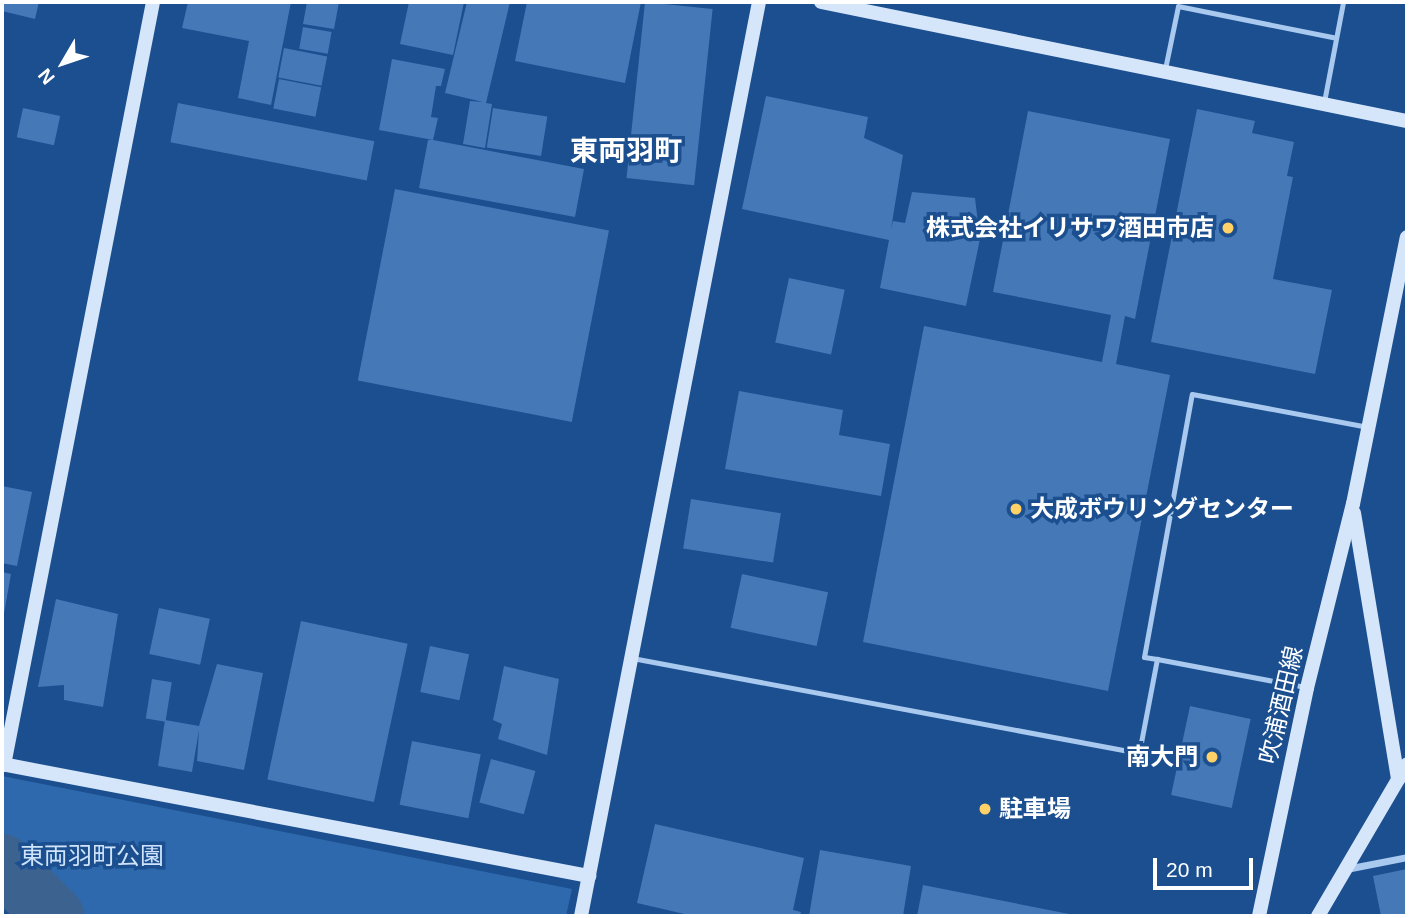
<!DOCTYPE html>
<meta charset="utf-8">
<style>
body{margin:0}
#map{position:relative;width:1409px;height:918px;overflow:hidden;background:#1b4f8f;font-family:Arial,"Noto Sans JP",sans-serif}
div>[style]{position:absolute}
[style*='--x']{left:calc(var(--x)*1px);top:calc(var(--y)*1px);width:calc(var(--w)*1px);rotate:calc(var(--a)*1deg)}
.green>*{inset:0;background:#2e69ad}
.river>*{height:60px;margin:-30px;padding:0 30px;transform-origin:30px;border-radius:30px;background:#3c6290}
.building>*{inset:0;background:#4478b7;transform-origin:0 0}
.lane>*{height:5px;margin:-2.5px;padding:0 2.5px;transform-origin:2.5px;border-radius:2.5px;background:#a9c9ee}
.street>*{height:7px;margin:-3.5px;padding:0 3.5px;transform-origin:3.5px;border-radius:3.5px;background:#a9c9ee}
.secondary>*{height:14px;margin:-7px;padding:0 7px;transform-origin:7px;border-radius:7px;background:#d6e6fa}
.dots>*{width:19px;height:19px;translate:-50% -50%;box-sizing:border-box;border:4px solid #1b4f8f;border-radius:50%}
span{translate:-50% -50%;white-space:nowrap;text-align:center;line-height:1.15;-webkit-text-stroke:7px #1b4f8f;paint-order:stroke}
.poi-label{font-size:24px;color:#fff;font-weight:700}
.right{translate:-100% -50%;text-align:right}
.left{translate:0 -50%;text-align:left}
.street-label{font-size:24px;color:#fff}
.park-label{font-size:24px;color:#cfe3fa}
.quarter-label{font-size:28px;color:#fff;font-weight:700}
.frame{position:absolute;inset:0;border:4px solid #fff;pointer-events:none}
.north{position:absolute;left:28px;top:28px;width:70px;height:70px;-webkit-text-stroke:5px #1b4f8f;paint-order:stroke;rotate:231deg;font-size:19px;font-weight:700;line-height:28px;text-align:center;color:#fff}
.north::after{content:'';display:block;margin:auto;width:24px;height:32px;background:#fff;clip-path:polygon(50% 0,100% 100%,50% 72%,0 100%)}
.scale{position:absolute;left:1153px;top:858px;width:100px;height:32px;box-sizing:border-box;border:4px solid #fff;border-top:0;padding-left:9px;font-size:21px;line-height:24px;white-space:nowrap;color:#fff;-webkit-text-stroke:5px #1b4f8f;paint-order:stroke}
</style>
<div id="map">
<div class="green">
<div style="clip-path:polygon(2px 776px,572px 889px,566px 916px,65px 916px,2px 851px)"></div>
</div>
<div class="river">
<div style="--x:2;--y:864;--w:74;--a:45"></div>
</div>
<div class="building">
<div style="clip-path:polygon(2px 2px,39px 2px,35px 19px,2px 11px)"></div>
<div style="clip-path:polygon(188px 2px,291px 2px,271px 105px,238px 98px,249px 41px,182px 28px)"></div>
<div style="clip-path:polygon(307px 2px,339px 2px,334px 29px,303px 24px)"></div>
<div style="clip-path:polygon(409px 2px,464px 2px,453px 55px,400px 44px)"></div>
<div style="clip-path:polygon(467px 2px,510px 2px,486px 103px,492px 104px,485px 148px,463px 144px,470px 101px,483px 102px,445px 93px)"></div>
<div style="clip-path:polygon(527px 2px,641px 2px,625px 83px,515px 61px)"></div>
<div style="left:645px;top:2px;width:68px;height:177px;rotate:6deg"></div>
<div style="left:303px;top:27px;width:29px;height:22px;rotate:10deg"></div>
<div style="left:284px;top:48px;width:44px;height:30px;rotate:11deg"></div>
<div style="clip-path:polygon(392px 59px,445px 69px,441px 86px,436px 86px,431px 117px,438px 118px,433px 140px,584px 169px,575px 217px,419px 188px,428px 140px,433px 140px,379px 130px)"></div>
<div style="left:279px;top:79px;width:43px;height:30px;rotate:11deg"></div>
<div style="clip-path:polygon(766px 96px,868px 117px,864px 138px,903px 155px,891px 229px,893px 221px,905px 223px,912px 192px,975px 198px,980px 239px,966px 306px,880px 288px,889px 240px,742px 209px)"></div>
<div style="left:178px;top:103px;width:200px;height:40px;rotate:11deg"></div>
<div style="left:23px;top:108px;width:38px;height:30px;rotate:12deg"></div>
<div style="left:493px;top:108px;width:55px;height:40px;rotate:9deg"></div>
<div style="clip-path:polygon(1197px 109px,1255px 121px,1252px 133px,1294px 142px,1287px 176px,1293px 177px,1273px 279px,1332px 290px,1315px 374px,1151px 342px)"></div>
<div style="clip-path:polygon(1028px 111px,1170px 139px,1135px 319px,1125px 316px,1116px 364px,1170px 375px,1108px 691px,863px 642px,924px 326px,1102px 362px,1111px 315px,993px 292px)"></div>
<div style="left:395px;top:189px;width:218px;height:195px;rotate:11deg"></div>
<div style="left:789px;top:278px;width:57px;height:66px;rotate:12deg"></div>
<div style="clip-path:polygon(739px 391px,843px 410px,839px 435px,890px 444px,881px 496px,725px 469px)"></div>
<div style="clip-path:polygon(2px 486px,32px 492px,17px 566px,2px 563px)"></div>
<div style="left:691px;top:499px;width:91px;height:50px;rotate:9deg"></div>
<div style="clip-path:polygon(2px 572px,11px 574px,3px 619px,2px 618px)"></div>
<div style="left:742px;top:574px;width:88px;height:55px;rotate:12deg"></div>
<div style="clip-path:polygon(56px 599px,118px 614px,103px 707px,64px 700px,64px 685px,38px 687px)"></div>
<div style="left:159px;top:608px;width:52px;height:47px;rotate:12deg"></div>
<div style="left:301px;top:621px;width:109px;height:162px;rotate:12deg"></div>
<div style="left:430px;top:646px;width:40px;height:47px;rotate:12deg"></div>
<div style="clip-path:polygon(217px 664px,263px 673px,244px 770px,197px 761px,199px 730px,192px 772px,158px 766px,165px 720px,199px 726px)"></div>
<div style="clip-path:polygon(504px 666px,559px 679px,547px 755px,498px 739px,502px 724px,493px 720px)"></div>
<div style="left:152px;top:679px;width:20px;height:40px;rotate:9deg"></div>
<div style="left:1190px;top:706px;width:62px;height:91px;rotate:12deg"></div>
<div style="left:412px;top:741px;width:70px;height:65px;rotate:11deg"></div>
<div style="left:491px;top:759px;width:46px;height:45px;rotate:15deg"></div>
<div style="clip-path:polygon(655px 824px,804px 858px,793px 910px,801px 912px,800px 916px,693px 916px,637px 903px)"></div>
<div style="clip-path:polygon(820px 850px,911px 866px,903px 916px,809px 916px)"></div>
<div style="clip-path:polygon(1407px 869px,1407px 916px,1381px 916px,1373px 876px)"></div>
<div style="clip-path:polygon(923px 885px,1074px 915px,1074px 916px,917px 916px)"></div>
</div>
<div class="lane">
<div style="--x:1165;--y:69;--w:64;--a:-78.3"></div>
<div style="--x:1178;--y:6;--w:161;--a:11.4"></div>
<div style="--x:1324;--y:102;--w:102;--a:-79.2"></div>
<div style="--x:632;--y:658;--w:516;--a:10.61"></div>
<div style="--x:1139;--y:753;--w:96;--a:-79.2"></div>
<div style="--x:1157;--y:659;--w:151;--a:10.7"></div>
<div style="--x:1157;--y:659;--w:13;--a:-171"></div>
<div style="--x:1144;--y:657;--w:267;--a:-79.7"></div>
<div style="--x:1192;--y:394;--w:179;--a:10.6"></div>
</div>
<div class="street">
<div style="--x:1346;--y:869;--w:62;--a:-11.1"></div>
</div>
<div class="secondary">
<div style="--x:821;--y:2;--w:598;--a:11.48"></div>
<div style="--x:1354;--y:513;--w:270;--a:80.6"></div>
<div style="--x:2;--y:764;--w:598;--a:10.8"></div>
<div style="--x:4;--y:765;--w:777;--a:-78.95"></div>
<div style="--x:581;--y:916;--w:931;--a:-78.98"></div>
<div style="--x:1259;--y:916;--w:233;--a:-78.1"></div>
<div style="--x:1307;--y:688;--w:190;--a:-76"></div>
<div style="--x:1353;--y:504;--w:272;--a:-78.6"></div>
<div style="--x:1318;--y:916;--w:176;--a:-59.6"></div>
</div>
<div class="dots">
<div style="left:1228px;top:228px;background:#ffd166"></div>
<div style="left:1016px;top:509px;background:#ffd166"></div>
<div style="left:1212px;top:757px;background:#ffd166"></div>
<div style="left:985px;top:809px;background:#ffd166"></div>
</div>
<div class="poi-label">
<span class="right" style="left:1214px;top:228px">株式会社イリサワ酒田市店</span>
<span class="left" style="left:1030px;top:509px">大成ボウリングセンター</span>
<span class="right" style="left:1198px;top:757px">南大門</span>
<span class="left" style="left:999px;top:809px">駐車場</span>
</div>
<div class="street-label">
<span style="left:1281px;top:705px;rotate:-77deg">吹浦酒田線</span>
</div>
<div class="park-label">
<span style="left:92px;top:856px">東両羽町公園</span>
</div>
<div class="quarter-label">
<span style="left:626px;top:151px">東両羽町</span>
</div>
<div class="frame"></div>
<div class="north">N</div>
<div class="scale">20 m</div>
</div>
